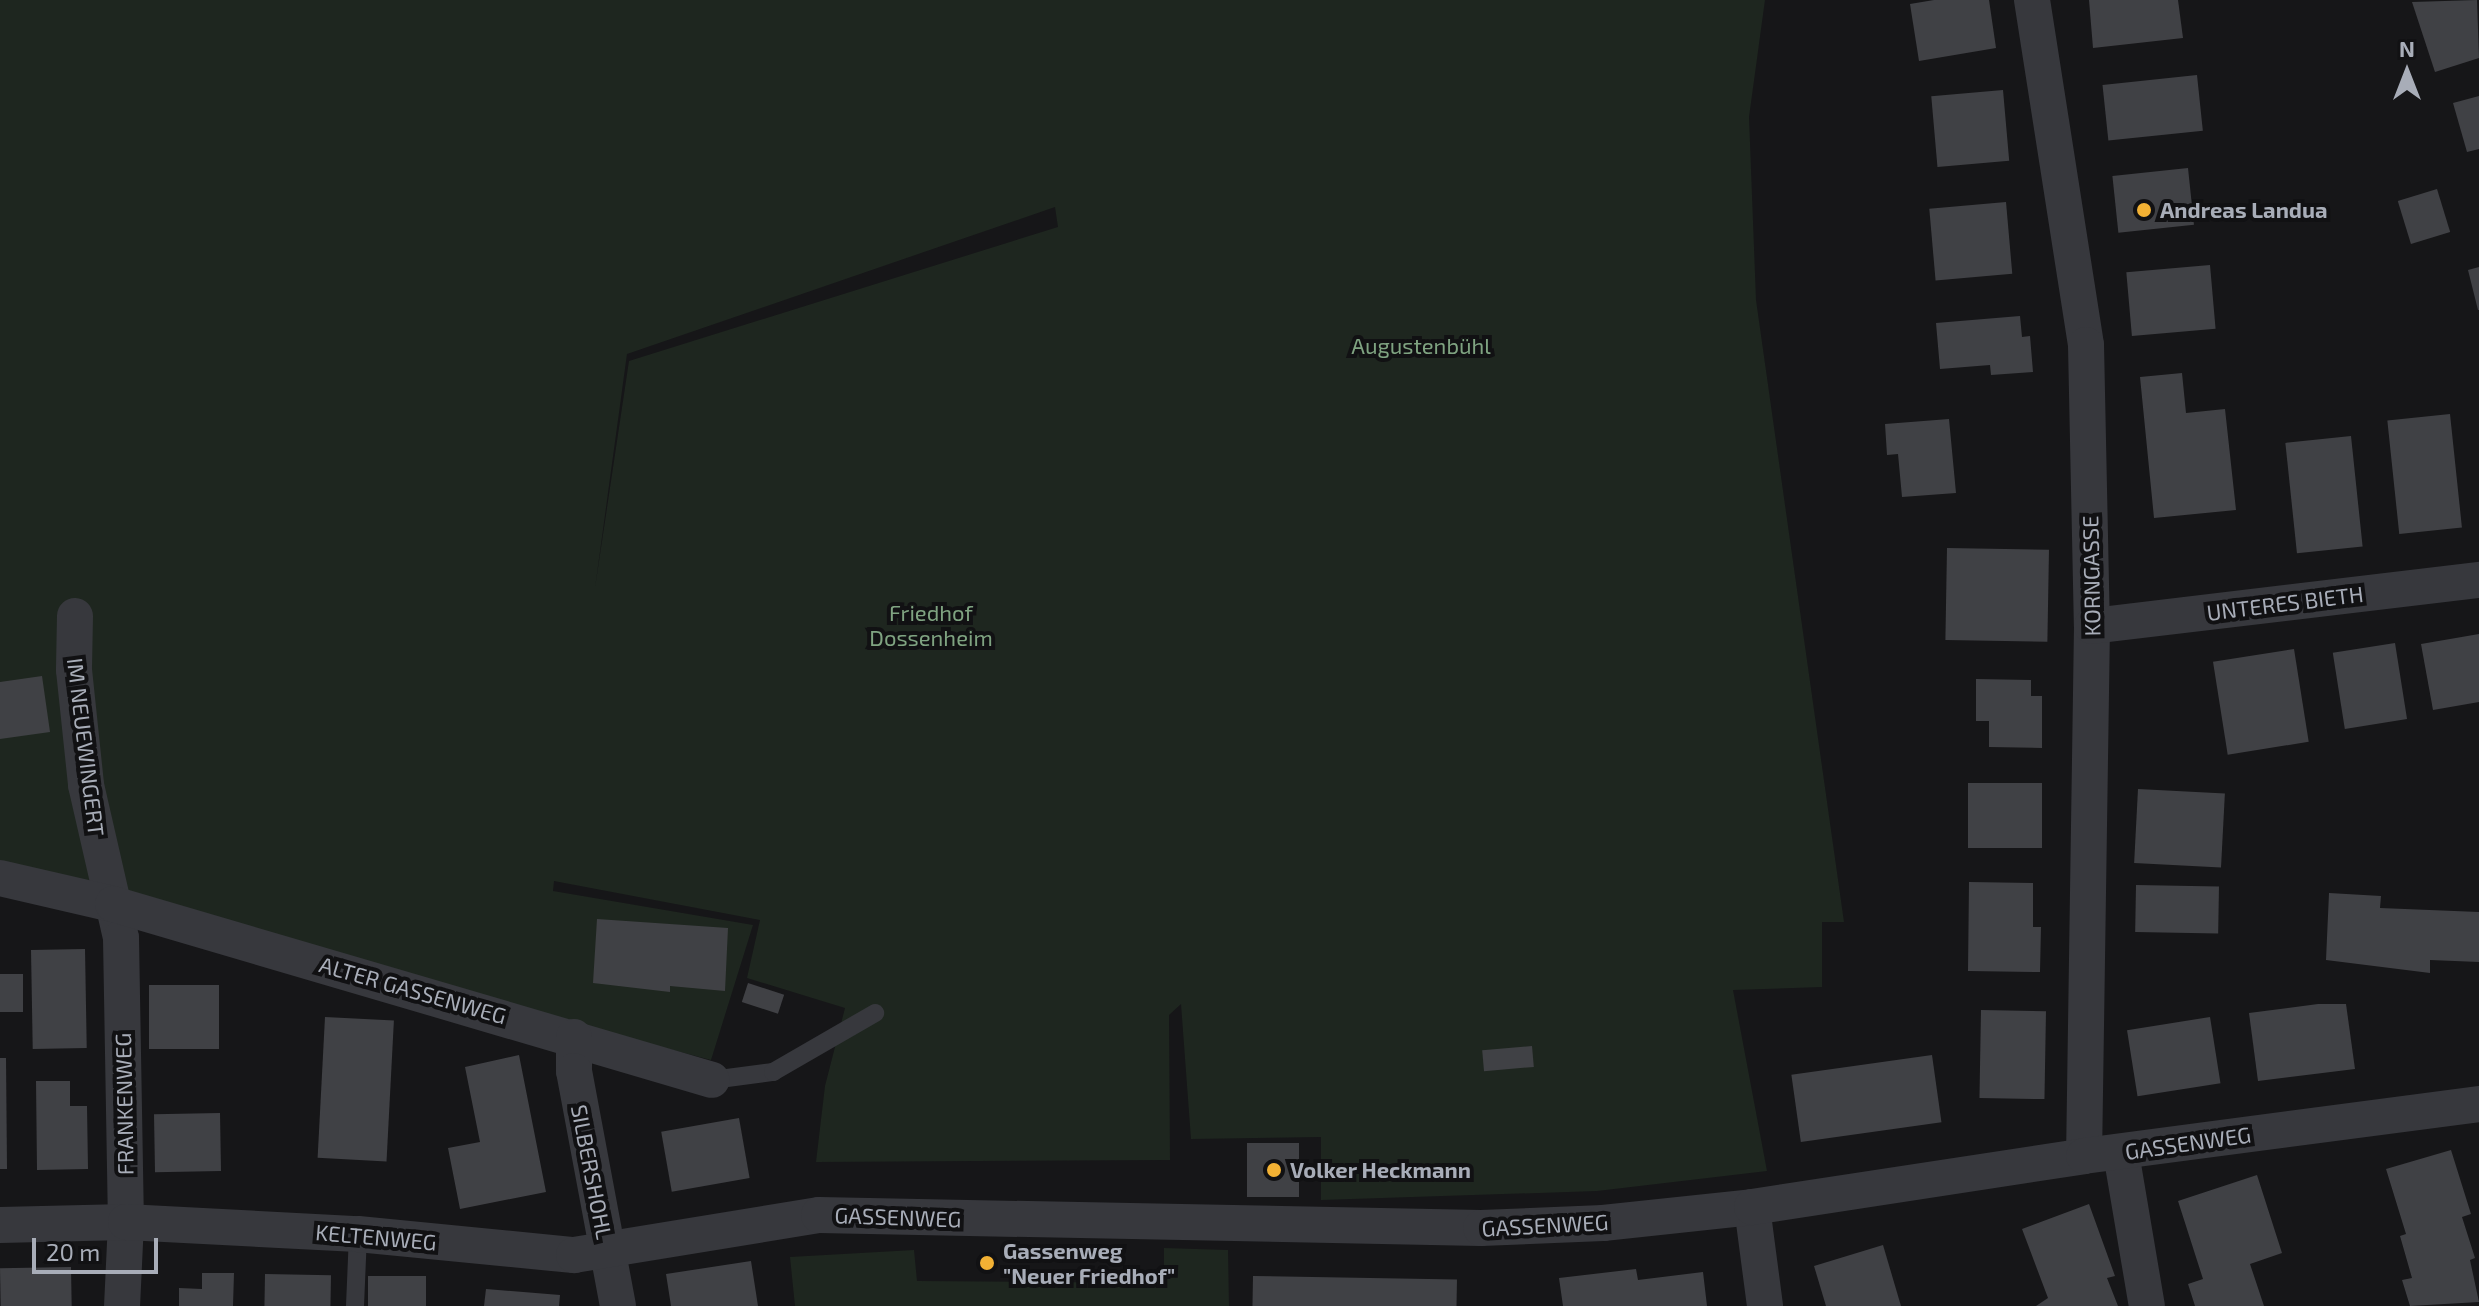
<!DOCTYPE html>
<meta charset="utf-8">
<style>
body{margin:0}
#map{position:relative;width:2479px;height:1306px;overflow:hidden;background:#161618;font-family:"Exo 2",sans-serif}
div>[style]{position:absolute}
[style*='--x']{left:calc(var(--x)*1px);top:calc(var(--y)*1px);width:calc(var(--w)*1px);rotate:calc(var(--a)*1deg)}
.green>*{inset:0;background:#1e261f}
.building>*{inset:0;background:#404145;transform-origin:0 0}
.service>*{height:18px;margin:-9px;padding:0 9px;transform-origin:9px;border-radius:9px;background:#37383d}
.minor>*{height:36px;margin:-18px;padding:0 18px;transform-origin:18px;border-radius:18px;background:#37383d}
.dots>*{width:22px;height:22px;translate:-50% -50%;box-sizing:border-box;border:4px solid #111113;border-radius:50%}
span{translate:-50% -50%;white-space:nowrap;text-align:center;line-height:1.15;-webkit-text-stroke:8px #111113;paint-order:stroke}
.poi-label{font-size:22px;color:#a8adb8;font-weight:700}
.left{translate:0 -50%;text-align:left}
.park-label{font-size:22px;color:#7fa381}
.street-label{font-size:22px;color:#a8adb8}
.north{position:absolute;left:2367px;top:32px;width:80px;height:80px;-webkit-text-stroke:6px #111113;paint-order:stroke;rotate:0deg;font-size:22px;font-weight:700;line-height:32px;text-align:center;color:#a8adb8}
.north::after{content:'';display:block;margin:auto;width:28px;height:36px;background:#a8adb8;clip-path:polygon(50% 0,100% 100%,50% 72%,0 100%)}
.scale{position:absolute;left:32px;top:1238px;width:126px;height:36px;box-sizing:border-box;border:4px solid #a8adb8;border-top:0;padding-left:10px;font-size:24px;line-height:28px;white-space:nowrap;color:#a8adb8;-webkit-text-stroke:6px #111113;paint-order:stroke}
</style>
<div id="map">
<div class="green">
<div style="clip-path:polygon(evenodd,0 0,1765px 0,1749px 117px,1756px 300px,1844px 922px,1822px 922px,1822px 987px,1733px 990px,1767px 1171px,1597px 1191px,1321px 1200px,1321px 1137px,1191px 1139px,1181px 1004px,1169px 1015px,1170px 1160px,816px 1162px,825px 1086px,845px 1008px,747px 978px,760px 920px,554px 881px,553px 891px,753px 925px,711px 1060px,113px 904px,0 861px,0 0,1055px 207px,1058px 227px,629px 361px,595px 588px,627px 354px,1055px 207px)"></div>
<div style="clip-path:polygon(1164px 1248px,1228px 1250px,1229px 1306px,795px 1306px,790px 1257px,914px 1250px,917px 1281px,1164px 1283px)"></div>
</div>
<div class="building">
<div style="clip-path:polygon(1934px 0,1989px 0,1996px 48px,1919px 61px,1910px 4px)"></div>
<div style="clip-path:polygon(2089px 0,2178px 0,2183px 38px,2093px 48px)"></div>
<div style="clip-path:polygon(2477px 0,2479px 58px,2435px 72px,2412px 2px)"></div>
<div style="left:2197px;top:75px;width:56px;height:95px;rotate:84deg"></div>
<div style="left:2003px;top:90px;width:71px;height:72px;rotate:85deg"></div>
<div style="clip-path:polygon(2479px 96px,2479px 149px,2467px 152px,2453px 103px)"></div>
<div style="left:2188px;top:168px;width:57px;height:76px;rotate:84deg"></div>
<div style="left:2437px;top:189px;width:45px;height:41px;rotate:73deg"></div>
<div style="left:2006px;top:202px;width:72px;height:77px;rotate:85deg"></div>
<div style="left:2210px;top:265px;width:64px;height:84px;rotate:85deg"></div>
<div style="clip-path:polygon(2479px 267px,2479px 310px,2478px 310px,2468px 270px)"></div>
<div style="clip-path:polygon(2020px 316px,2022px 337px,2030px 336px,2033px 372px,1991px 375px,1990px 365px,1940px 369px,1936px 323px)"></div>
<div style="clip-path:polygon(2182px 373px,2186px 413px,2225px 409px,2236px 510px,2154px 518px,2140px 377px)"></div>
<div style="left:2450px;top:414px;width:114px;height:63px;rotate:84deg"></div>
<div style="clip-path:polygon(1949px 419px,1956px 493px,1902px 497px,1898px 454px,1887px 455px,1885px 424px)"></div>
<div style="left:2351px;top:436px;width:111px;height:66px;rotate:84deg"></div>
<div style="left:1947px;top:548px;width:102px;height:92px;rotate:1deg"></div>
<div style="clip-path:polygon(2479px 634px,2479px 702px,2433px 710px,2421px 644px)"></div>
<div style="left:2395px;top:643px;width:77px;height:63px;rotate:81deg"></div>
<div style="left:2294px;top:649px;width:94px;height:82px;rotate:81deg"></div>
<div style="clip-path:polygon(42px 676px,50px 732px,0 739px,0 682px)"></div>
<div style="clip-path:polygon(1976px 679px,2031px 680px,2031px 696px,2042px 696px,2042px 748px,1989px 747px,1989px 721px,1976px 721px)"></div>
<div style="left:1968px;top:783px;width:74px;height:65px"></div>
<div style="left:2138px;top:789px;width:87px;height:74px;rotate:3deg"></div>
<div style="clip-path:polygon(1969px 882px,2033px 883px,2033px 927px,2041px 927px,2040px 972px,1968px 971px)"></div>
<div style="left:2136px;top:885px;width:83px;height:47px;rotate:1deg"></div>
<div style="clip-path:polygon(2329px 893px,2381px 896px,2380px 908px,2479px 912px,2479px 962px,2430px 960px,2430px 973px,2326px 960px)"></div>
<div style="clip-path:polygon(597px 919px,728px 928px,725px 991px,670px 986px,670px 992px,593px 983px)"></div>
<div style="left:85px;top:949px;width:99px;height:54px;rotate:89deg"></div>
<div style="left:23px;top:974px;width:38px;height:23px;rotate:90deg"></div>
<div style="left:748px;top:983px;width:38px;height:20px;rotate:18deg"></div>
<div style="left:149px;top:985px;width:70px;height:64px"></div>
<div style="clip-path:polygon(2318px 1004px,2346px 1004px,2355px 1069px,2258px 1081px,2249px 1013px)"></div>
<div style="left:1981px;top:1010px;width:65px;height:88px;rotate:1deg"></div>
<div style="left:325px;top:1017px;width:69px;height:141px;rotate:3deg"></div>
<div style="left:2210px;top:1017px;width:67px;height:84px;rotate:81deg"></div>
<div style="left:1532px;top:1046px;width:21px;height:50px;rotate:85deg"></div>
<div style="clip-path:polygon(519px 1055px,546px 1192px,460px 1209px,448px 1148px,480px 1142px,465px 1067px)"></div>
<div style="left:1932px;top:1055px;width:68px;height:142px;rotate:82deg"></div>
<div style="clip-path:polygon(0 1058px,6px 1058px,7px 1169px,0 1169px)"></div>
<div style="clip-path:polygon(36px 1081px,70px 1081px,70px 1106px,87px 1106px,88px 1169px,37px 1170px)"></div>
<div style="left:220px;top:1113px;width:58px;height:66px;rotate:89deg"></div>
<div style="left:739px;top:1118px;width:61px;height:79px;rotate:80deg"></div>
<div style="left:1247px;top:1143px;width:52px;height:54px"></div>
<div style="clip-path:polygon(2451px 1150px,2471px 1214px,2462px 1217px,2475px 1258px,2470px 1260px,2479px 1302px,2410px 1306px,2402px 1280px,2412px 1278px,2400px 1236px,2406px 1234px,2386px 1169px)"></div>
<div style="clip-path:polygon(2257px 1175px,2282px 1253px,2250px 1264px,2264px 1306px,2195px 1306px,2188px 1284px,2203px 1279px,2178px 1201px)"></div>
<div style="clip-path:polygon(2089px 1204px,2115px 1276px,2107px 1278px,2118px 1306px,2036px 1306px,2048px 1298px,2022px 1229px)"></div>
<div style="clip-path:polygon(1883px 1245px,1901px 1306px,1826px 1306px,1814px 1266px)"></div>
<div style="clip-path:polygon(751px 1261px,758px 1306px,671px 1306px,666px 1274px)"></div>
<div style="left:71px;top:1267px;width:39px;height:71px;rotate:89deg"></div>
<div style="clip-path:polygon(1636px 1269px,1638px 1280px,1703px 1272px,1707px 1306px,1563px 1306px,1559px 1278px)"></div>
<div style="clip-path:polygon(202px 1273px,234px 1273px,233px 1306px,179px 1306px,179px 1288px,202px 1289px)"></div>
<div style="left:265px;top:1274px;width:66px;height:32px;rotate:1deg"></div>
<div style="left:368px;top:1276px;width:58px;height:30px"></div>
<div style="left:1253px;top:1276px;width:204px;height:30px;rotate:1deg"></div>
<div style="clip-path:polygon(486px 1289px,560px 1295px,559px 1306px,484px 1306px)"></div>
</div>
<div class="service">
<div style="--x:712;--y:1080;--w:62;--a:-7.5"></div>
<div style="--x:773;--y:1072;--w:118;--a:-30"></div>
<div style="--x:355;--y:1306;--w:72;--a:-87.6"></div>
</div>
<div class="minor">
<div style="--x:2032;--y:0;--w:349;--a:81.1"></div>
<div style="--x:2086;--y:345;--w:281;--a:88.8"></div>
<div style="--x:2092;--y:626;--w:530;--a:90.86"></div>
<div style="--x:75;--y:616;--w:54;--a:91.1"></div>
<div style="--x:74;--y:670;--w:116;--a:84"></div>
<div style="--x:86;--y:785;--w:157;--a:77.1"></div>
<div style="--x:121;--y:938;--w:284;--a:89"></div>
<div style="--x:126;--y:1222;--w:84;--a:92.7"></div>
<div style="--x:2092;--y:626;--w:390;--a:-6.8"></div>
<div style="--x:0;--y:878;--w:116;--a:13"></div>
<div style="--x:113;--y:904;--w:624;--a:16.37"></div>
<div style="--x:574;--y:1037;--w:34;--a:90"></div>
<div style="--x:574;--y:1071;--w:239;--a:79.4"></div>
<div style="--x:2121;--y:1153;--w:155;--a:80.4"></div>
<div style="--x:1752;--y:1207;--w:100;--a:82.5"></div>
<div style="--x:0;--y:1225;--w:126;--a:-1.4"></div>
<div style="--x:126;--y:1222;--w:232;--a:3"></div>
<div style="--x:358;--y:1234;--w:217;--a:5.6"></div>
<div style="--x:574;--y:1255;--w:248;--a:-9.3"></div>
<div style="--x:819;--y:1215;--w:662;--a:1.12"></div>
<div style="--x:1481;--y:1228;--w:122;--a:-2.3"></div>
<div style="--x:1603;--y:1223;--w:150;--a:-6.1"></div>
<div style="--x:1752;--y:1207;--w:336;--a:-8.7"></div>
<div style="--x:2084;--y:1156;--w:398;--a:-7.5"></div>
</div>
<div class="dots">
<div style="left:2144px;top:210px;background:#f2b134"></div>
<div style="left:1274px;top:1170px;background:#f2b134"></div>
<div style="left:987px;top:1263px;background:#f2b134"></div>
</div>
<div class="poi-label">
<span class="left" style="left:2160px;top:210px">Andreas Landua</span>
<span class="left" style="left:1290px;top:1170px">Volker Heckmann</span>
<span class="left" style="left:1003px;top:1263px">Gassenweg<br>"Neuer Friedhof"</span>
</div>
<div class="park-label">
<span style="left:1421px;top:346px">Augustenbühl</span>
<span style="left:931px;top:625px">Friedhof<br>Dossenheim</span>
</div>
<div class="street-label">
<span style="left:2091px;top:576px;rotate:-91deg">KORNGASSE</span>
<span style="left:2285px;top:603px;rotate:-7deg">UNTERES BIETH</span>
<span style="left:86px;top:747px;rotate:83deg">IM NEUEWINGERT</span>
<span style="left:413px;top:990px;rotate:16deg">ALTER GASSENWEG</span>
<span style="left:124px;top:1104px;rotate:-91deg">FRANKENWEG</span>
<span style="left:2188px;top:1143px;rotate:-8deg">GASSENWEG</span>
<span style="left:592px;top:1172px;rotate:79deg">SILBERSHOHL</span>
<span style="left:898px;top:1217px;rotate:2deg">GASSENWEG</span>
<span style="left:1545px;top:1225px;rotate:-3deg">GASSENWEG</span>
<span style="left:376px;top:1237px;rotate:5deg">KELTENWEG</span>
</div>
<div class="north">N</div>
<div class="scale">20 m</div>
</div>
